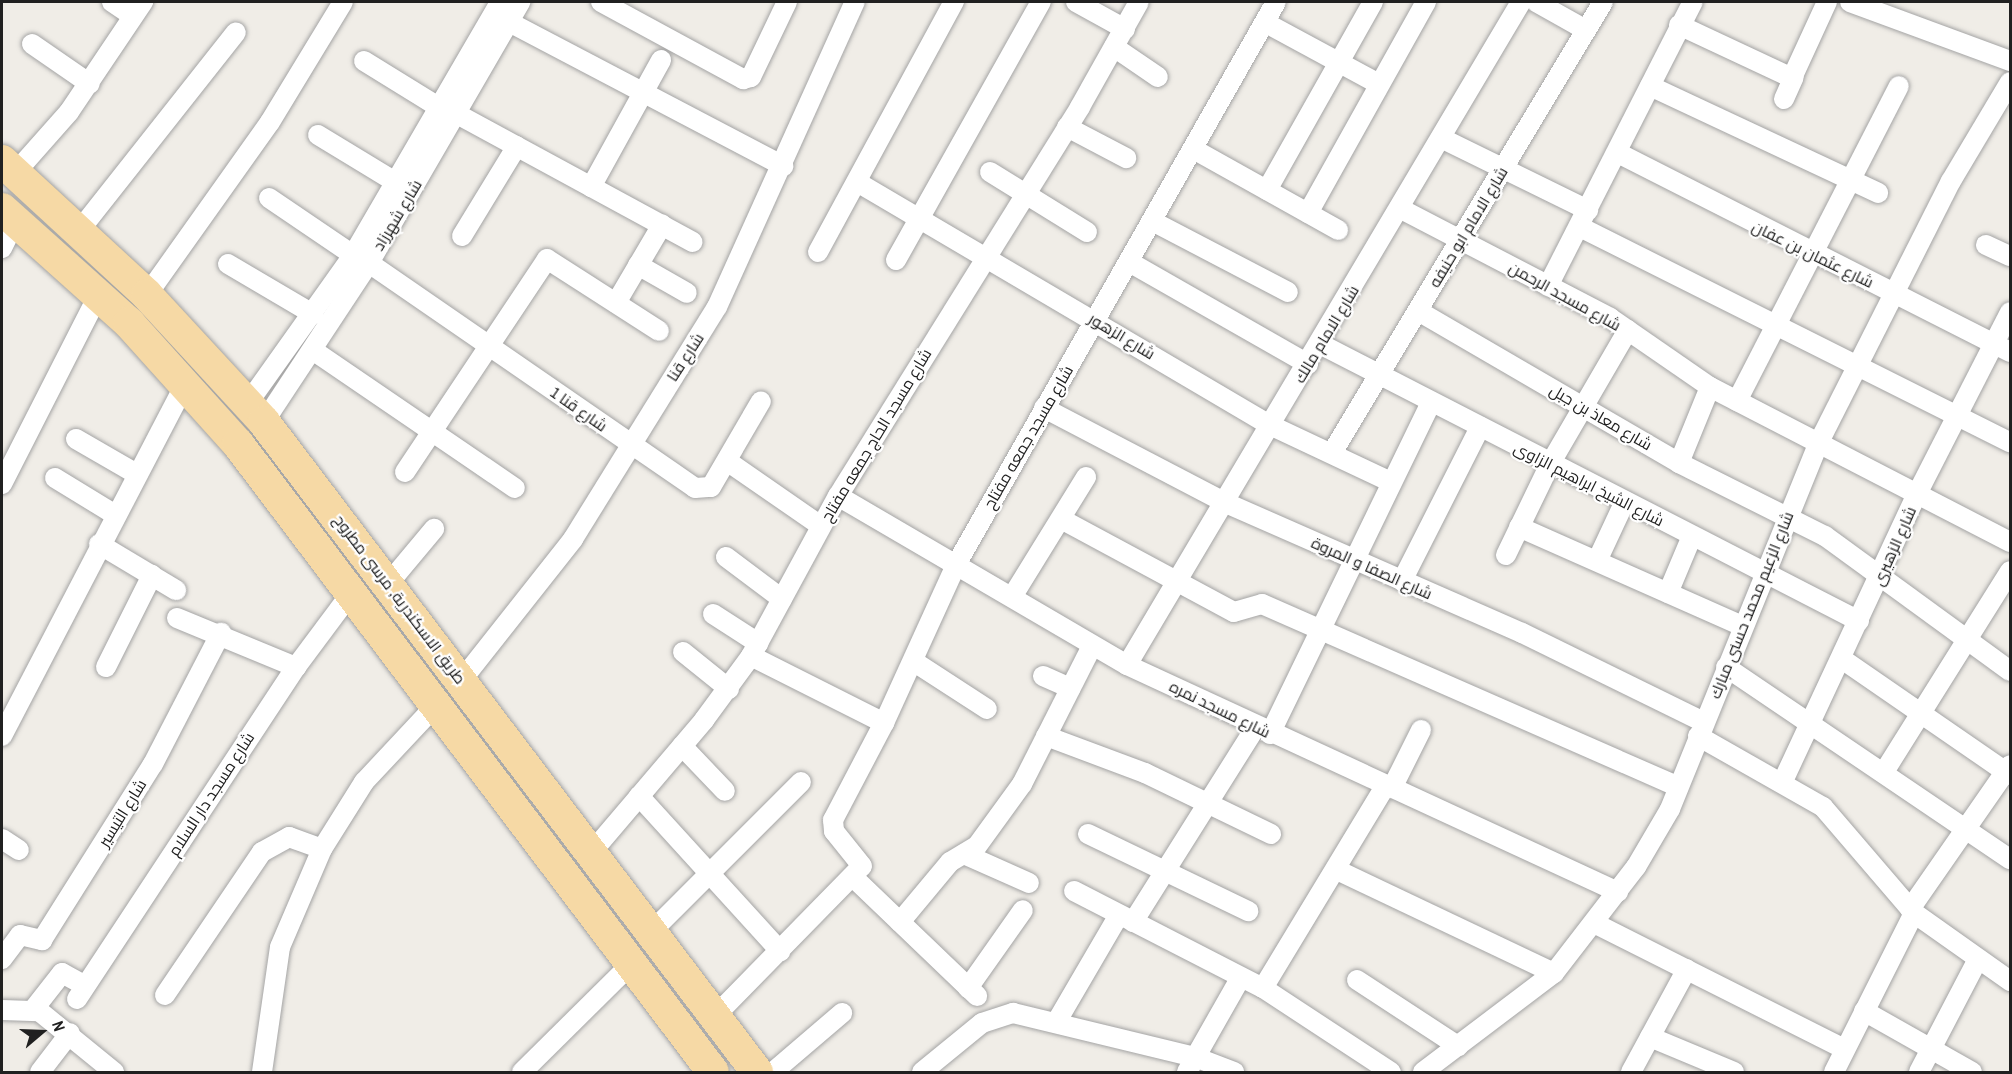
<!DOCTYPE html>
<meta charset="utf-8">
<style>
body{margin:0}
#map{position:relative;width:2012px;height:1074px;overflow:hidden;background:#f0ede7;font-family:"Archivo Narrow",Cairo,sans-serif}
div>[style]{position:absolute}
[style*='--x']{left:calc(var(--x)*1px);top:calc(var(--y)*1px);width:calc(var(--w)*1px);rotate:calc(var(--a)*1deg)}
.roads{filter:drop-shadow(0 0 2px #a4a4a4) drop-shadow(0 0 2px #a4a4a4)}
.minor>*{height:20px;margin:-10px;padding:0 10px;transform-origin:10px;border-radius:10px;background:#fff}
.primary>*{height:32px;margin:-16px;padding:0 16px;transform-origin:16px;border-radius:16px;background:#f6d9a5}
span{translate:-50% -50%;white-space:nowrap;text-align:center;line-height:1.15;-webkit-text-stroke:4.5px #fff;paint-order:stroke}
.street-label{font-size:16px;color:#202020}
.frame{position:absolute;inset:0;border:3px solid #202020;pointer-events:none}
.north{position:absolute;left:12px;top:1002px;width:60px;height:60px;-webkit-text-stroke:4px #fff;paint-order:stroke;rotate:71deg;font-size:16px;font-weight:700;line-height:24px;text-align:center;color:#202020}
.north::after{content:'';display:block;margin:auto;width:21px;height:27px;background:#202020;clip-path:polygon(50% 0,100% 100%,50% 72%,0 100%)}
</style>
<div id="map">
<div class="roads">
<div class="minor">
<div style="--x:112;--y:2;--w:25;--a:34"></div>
<div style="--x:601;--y:2;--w:162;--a:28.5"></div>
<div style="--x:743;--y:79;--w:8;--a:-14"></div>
<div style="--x:751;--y:77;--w:83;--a:-64.4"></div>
<div style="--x:1076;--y:2;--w:56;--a:28.9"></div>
<div style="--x:1536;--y:2;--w:57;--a:29.2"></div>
<div style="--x:1850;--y:2;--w:171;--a:20.2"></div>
<div style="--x:509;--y:22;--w:310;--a:27.7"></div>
<div style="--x:1266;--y:23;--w:128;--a:28.4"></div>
<div style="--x:1679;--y:25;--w:125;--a:25.1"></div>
<div style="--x:1792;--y:78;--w:84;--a:-65.3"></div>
<div style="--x:32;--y:44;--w:70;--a:34.6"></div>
<div style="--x:1114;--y:47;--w:53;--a:34.3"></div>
<div style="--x:364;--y:61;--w:89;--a:31.7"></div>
<div style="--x:1650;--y:86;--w:252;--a:25.1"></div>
<div style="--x:1784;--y:99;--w:24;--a:-66"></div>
<div style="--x:457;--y:114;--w:268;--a:28.5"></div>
<div style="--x:1067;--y:127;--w:67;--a:27.7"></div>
<div style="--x:318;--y:135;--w:92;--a:31.3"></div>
<div style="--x:1441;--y:138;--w:164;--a:26.1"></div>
<div style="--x:1195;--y:150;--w:164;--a:29.2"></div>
<div style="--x:1618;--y:153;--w:440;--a:26.9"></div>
<div style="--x:990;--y:172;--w:114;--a:31.7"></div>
<div style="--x:15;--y:173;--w:81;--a:-48.5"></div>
<div style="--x:69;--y:112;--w:133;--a:-56.1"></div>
<div style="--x:857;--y:182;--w:481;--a:30.5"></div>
<div style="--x:1272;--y:426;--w:132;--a:25.2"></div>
<div style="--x:591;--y:187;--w:145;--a:-61.1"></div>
<div style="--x:1267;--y:190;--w:216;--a:-60.6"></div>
<div style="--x:269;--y:198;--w:102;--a:34.2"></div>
<div style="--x:1401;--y:209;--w:236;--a:27.5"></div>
<div style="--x:1610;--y:318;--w:121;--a:34.6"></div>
<div style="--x:1710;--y:387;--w:338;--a:27.3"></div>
<div style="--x:1308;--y:213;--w:242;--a:-60.8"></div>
<div style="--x:1154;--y:222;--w:151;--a:27.6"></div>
<div style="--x:1580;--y:227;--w:481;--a:26.6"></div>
<div style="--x:79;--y:231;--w:253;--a:-51.7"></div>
<div style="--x:462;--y:236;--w:105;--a:-58.6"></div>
<div style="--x:1986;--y:245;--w:26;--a:25"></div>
<div style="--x:2;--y:248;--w:30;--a:-64"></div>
<div style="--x:818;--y:252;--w:285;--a:-61.5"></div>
<div style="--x:896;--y:260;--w:296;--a:-60.7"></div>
<div style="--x:369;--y:263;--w:396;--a:34.6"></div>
<div style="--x:695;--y:488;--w:16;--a:-4"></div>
<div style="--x:711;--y:487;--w:99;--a:-59.8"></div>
<div style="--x:1131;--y:263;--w:204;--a:29.7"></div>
<div style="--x:228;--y:264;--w:99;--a:30.5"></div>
<div style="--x:638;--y:265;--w:56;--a:29.7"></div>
<div style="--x:1548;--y:286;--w:319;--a:-63"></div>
<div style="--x:147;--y:295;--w:212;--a:-54.6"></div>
<div style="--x:270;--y:122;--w:140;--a:-58.7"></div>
<div style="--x:616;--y:303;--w:91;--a:-59.5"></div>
<div style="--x:1418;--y:311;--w:302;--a:30.2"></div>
<div style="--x:1679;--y:463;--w:163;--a:26.6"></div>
<div style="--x:1825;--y:536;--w:229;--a:36.1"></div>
<div style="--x:1320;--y:344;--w:606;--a:27.2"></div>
<div style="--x:314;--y:351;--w:243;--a:34.3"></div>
<div style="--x:1737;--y:401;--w:354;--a:-62.8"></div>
<div style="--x:248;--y:403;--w:181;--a:-54.6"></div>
<div style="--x:353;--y:255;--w:293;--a:-59.8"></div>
<div style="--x:1044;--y:408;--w:205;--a:27.6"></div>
<div style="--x:1226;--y:503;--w:323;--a:23.7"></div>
<div style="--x:1522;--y:633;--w:203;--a:26.1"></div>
<div style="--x:264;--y:422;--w:191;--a:-56.6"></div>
<div style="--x:369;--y:263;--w:302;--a:-59.9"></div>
<div style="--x:76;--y:439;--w:68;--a:30"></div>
<div style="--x:1332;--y:453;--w:526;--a:-59"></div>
<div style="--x:727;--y:461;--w:114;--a:34.7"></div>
<div style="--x:1679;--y:463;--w:82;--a:-67.8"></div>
<div style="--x:405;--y:472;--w:256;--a:-56.3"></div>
<div style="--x:547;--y:259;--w:133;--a:32.7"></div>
<div style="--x:55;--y:478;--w:69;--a:31.4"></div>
<div style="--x:2;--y:484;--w:213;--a:-63"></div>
<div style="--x:838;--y:496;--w:335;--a:30.3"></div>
<div style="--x:1127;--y:665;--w:541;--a:24.81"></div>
<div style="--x:1061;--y:519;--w:196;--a:28.3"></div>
<div style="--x:1234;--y:612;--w:29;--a:-16"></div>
<div style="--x:1262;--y:604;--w:454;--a:23.7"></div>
<div style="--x:1519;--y:527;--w:244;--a:23.9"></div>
<div style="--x:99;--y:544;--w:90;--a:30.9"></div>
<div style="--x:1506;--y:555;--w:101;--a:-64.2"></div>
<div style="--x:1550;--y:464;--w:155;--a:-59.8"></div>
<div style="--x:726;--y:557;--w:70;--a:36.9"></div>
<div style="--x:1597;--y:561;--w:64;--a:-65"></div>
<div style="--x:1402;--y:581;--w:173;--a:-63.1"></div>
<div style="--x:388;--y:584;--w:72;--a:-50.1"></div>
<div style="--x:1668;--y:593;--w:62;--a:-67.2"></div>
<div style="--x:1012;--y:597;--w:141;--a:-58.3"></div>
<div style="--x:713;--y:614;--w:54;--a:32.8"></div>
<div style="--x:177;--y:618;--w:129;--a:22.4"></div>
<div style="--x:683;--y:652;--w:59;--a:38.8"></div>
<div style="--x:751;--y:656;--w:149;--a:26.7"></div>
<div style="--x:1842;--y:659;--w:204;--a:34.6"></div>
<div style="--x:913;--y:661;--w:88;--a:33"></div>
<div style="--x:1127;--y:665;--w:771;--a:-59.28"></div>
<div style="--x:106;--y:667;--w:103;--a:-63.4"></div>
<div style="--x:1726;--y:667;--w:343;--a:34.1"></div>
<div style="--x:1043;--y:676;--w:30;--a:24"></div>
<div style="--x:461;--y:681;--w:181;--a:-51.7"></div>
<div style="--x:573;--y:539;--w:273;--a:-58.2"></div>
<div style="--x:717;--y:307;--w:335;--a:-65.7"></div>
<div style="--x:1270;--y:734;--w:369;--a:-64.1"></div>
<div style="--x:2;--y:736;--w:397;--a:-62.5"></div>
<div style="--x:1046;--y:736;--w:106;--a:20.5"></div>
<div style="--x:1145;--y:773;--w:140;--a:25.8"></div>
<div style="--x:1698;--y:736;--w:144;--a:29.6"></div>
<div style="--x:1823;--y:807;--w:140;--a:49.4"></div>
<div style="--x:1914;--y:913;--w:118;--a:35.3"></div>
<div style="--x:682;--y:746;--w:62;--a:46.3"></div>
<div style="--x:1884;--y:772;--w:237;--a:-57.9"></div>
<div style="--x:1783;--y:781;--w:319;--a:-65"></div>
<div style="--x:1918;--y:492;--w:202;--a:-62.9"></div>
<div style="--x:1392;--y:788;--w:65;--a:-63.4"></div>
<div style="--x:639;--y:796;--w:210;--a:47.7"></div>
<div style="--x:1088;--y:834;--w:178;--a:25.7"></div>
<div style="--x:2;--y:839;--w:20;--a:33"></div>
<div style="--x:591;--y:853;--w:175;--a:-49.6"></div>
<div style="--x:704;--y:720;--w:79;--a:-53.7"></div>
<div style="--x:751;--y:656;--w:182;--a:-61.5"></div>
<div style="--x:838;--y:496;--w:458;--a:-58.1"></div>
<div style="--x:1080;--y:107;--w:120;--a:-60.7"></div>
<div style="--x:964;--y:854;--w:71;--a:24"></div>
<div style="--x:1337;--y:870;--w:240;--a:25.4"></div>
<div style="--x:853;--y:877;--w:172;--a:43.8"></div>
<div style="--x:1074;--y:891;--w:212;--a:27.2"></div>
<div style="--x:1263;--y:988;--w:153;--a:33.3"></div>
<div style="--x:1910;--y:909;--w:175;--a:-55.2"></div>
<div style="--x:900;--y:922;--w:78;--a:-50.2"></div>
<div style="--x:950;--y:862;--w:31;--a:-31"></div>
<div style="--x:977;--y:846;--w:77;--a:-54"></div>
<div style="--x:1022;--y:784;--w:155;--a:-63.1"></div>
<div style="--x:1133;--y:922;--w:231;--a:-57.8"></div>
<div style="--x:1594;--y:923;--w:280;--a:26.7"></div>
<div style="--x:651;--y:932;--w:212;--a:-45"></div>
<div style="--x:2;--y:959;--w:30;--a:-53"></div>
<div style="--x:20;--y:935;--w:23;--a:13"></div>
<div style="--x:42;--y:940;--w:208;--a:-57.8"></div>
<div style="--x:153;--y:764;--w:148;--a:-62.6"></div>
<div style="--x:1357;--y:980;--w:121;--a:33.2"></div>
<div style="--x:968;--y:988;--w:95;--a:-54.8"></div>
<div style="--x:1263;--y:988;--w:237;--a:-58.8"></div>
<div style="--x:165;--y:995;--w:173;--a:-55.9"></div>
<div style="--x:262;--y:852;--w:31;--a:-29"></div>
<div style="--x:289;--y:837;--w:35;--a:20"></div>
<div style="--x:77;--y:999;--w:398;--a:-56.6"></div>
<div style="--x:296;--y:667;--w:94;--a:-53.3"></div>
<div style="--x:2;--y:1010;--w:37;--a:2"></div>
<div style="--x:39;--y:1011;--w:97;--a:39.1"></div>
<div style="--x:33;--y:1010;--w:47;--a:-51.9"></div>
<div style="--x:62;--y:973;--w:26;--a:29"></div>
<div style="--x:1864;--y:1011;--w:124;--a:29.5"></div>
<div style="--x:714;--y:1017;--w:211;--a:-45.6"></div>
<div style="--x:862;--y:866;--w:45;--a:-128.7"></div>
<div style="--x:834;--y:831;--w:11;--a:-95"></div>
<div style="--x:833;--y:820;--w:110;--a:-62.3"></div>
<div style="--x:884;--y:723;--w:176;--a:-65.5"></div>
<div style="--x:957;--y:563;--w:645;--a:-60.38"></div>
<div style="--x:1057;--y:1021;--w:123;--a:-59.7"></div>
<div style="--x:1650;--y:1037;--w:91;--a:22.6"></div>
<div style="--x:40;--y:1072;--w:49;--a:-52.4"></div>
<div style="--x:262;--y:1072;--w:126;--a:-81.8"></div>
<div style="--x:280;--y:947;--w:107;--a:-66.8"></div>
<div style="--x:322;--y:849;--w:79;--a:-57.9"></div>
<div style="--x:364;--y:782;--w:105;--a:-46.9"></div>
<div style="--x:522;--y:1072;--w:153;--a:-44.7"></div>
<div style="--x:773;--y:1072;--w:91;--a:-40.5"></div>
<div style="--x:922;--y:1072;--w:77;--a:-39.2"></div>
<div style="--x:982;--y:1023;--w:33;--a:-18"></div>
<div style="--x:1013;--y:1013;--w:187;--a:13.6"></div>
<div style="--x:1195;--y:1057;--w:42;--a:21"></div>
<div style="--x:1187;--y:1072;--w:109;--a:-60.4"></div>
<div style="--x:1423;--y:1072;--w:164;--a:-37.1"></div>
<div style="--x:1554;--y:973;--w:134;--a:-52.3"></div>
<div style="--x:1636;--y:867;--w:67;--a:-59.6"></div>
<div style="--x:1670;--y:809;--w:396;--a:-67.9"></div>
<div style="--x:1819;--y:442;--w:292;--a:-63.2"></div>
<div style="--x:1951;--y:181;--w:115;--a:-59.2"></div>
<div style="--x:1631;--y:1072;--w:117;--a:-61.5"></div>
<div style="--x:1834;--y:1072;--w:178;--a:-63.3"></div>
<div style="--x:1919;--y:1072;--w:125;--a:-62.4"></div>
</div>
<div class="primary">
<div style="--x:2;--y:161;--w:197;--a:42.7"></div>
<div style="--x:147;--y:295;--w:173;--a:47.3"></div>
<div style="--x:264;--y:422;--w:816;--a:52.82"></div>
<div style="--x:2;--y:209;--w:171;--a:41.9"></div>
<div style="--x:129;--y:323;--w:163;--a:48"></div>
<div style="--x:238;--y:444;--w:787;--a:52.9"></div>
</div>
</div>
<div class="street-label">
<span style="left:397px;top:215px;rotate:-59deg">شارع شهرزاد</span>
<span style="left:1468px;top:227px;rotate:-59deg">شارع الامام ابو حنيفه</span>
<span style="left:1813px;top:254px;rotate:26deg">شارع عثمان بن عفان</span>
<span style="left:1565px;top:296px;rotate:29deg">شارع مسجد الرحمن</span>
<span style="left:1326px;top:334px;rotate:-59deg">شارع الامام مالك</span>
<span style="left:1122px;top:336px;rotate:31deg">شارع الزهور</span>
<span style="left:685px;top:357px;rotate:-57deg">شارع قنا</span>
<span style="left:579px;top:409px;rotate:35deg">شارع قنا 1</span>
<span style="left:1601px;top:417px;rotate:30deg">شارع معاذ بن جبل</span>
<span style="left:876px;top:435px;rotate:-59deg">شارع مسجد الحاج جمعه مفتاح</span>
<span style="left:1028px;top:437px;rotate:-60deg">شارع مسجد جمعه مفتاح</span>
<span style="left:1589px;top:484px;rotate:27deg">شارع الشيخ ابراهيم الزاوى</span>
<span style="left:1894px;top:546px;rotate:-66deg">شارع الزهيرى</span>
<span style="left:1372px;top:568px;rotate:24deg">شارع الصفا و المروة</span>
<span style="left:400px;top:599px;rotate:53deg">طريق الاسكندرية, مرسى مطروح</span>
<span style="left:1751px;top:605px;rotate:-68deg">شارع الزعيم محمد حسنى مبارك</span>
<span style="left:1220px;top:709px;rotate:26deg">شارع مسجد نمره</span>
<span style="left:211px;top:794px;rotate:-57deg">شارع مسجد دار السلام</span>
<span style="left:122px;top:813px;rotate:-58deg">شارع التيسير</span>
</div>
<div class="frame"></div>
<div class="north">N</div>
</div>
